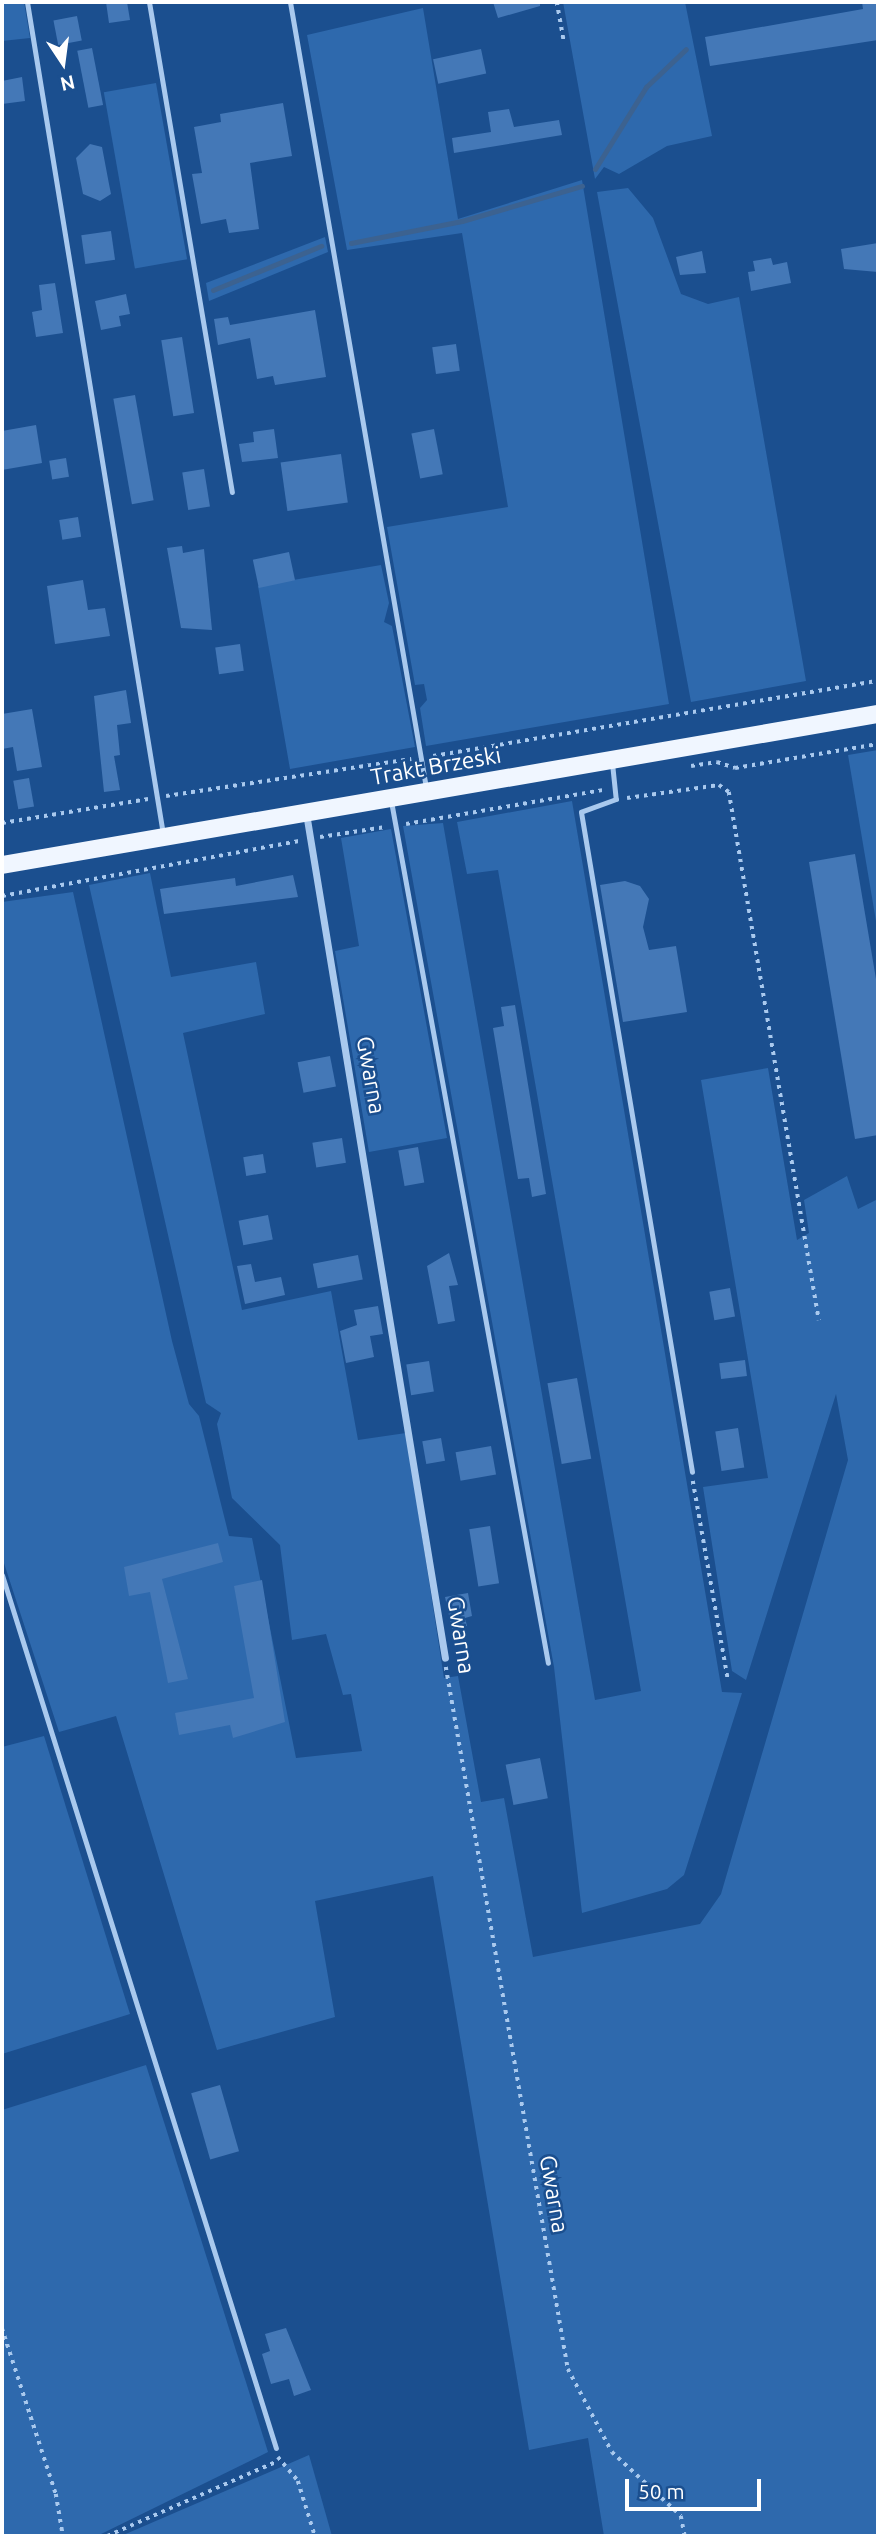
<!DOCTYPE html>
<style>
body{margin:0}
#map{position:relative;width:880px;height:2538px;overflow:hidden;background:#1b4f8f;font-family:Ubuntu,sans-serif}
div>[style]{position:absolute}
[style*='--x']{left:calc(var(--x)*1px);top:calc(var(--y)*1px);width:calc(var(--w)*1px);rotate:calc(var(--a)*1deg)}
.green>*{inset:0;background:#2e69ad;transform-origin:0 0}
.stream>*{height:5px;margin:-2.5px;padding:0 2.5px;transform-origin:2.5px;border-radius:2.5px;background:#3c6290}
.building>*{inset:0;background:#4478b7;transform-origin:0 0}
.path>*{height:3.5px;margin-top:-1.75px;transform-origin:0;background:repeating-linear-gradient(90deg,#a9c9ee 0 3.5px,transparent 0 8.5px)}
.lane>*{height:5px;margin:-2.5px;padding:0 2.5px;transform-origin:2.5px;border-radius:2.5px;background:#a9c9ee}
.street>*{height:7px;margin:-3.5px;padding:0 3.5px;transform-origin:3.5px;border-radius:3.5px;background:#a9c9ee}
.primary>*{height:18px;margin:-9px;padding:0 9px;transform-origin:9px;border-radius:9px;background:#f0f6ff}
span{translate:-50% -50%;white-space:nowrap;text-align:center;line-height:1.15;-webkit-text-stroke:5px #1b4f8f;paint-order:stroke}
.street-label{font-size:23px;color:#fff}
.frame{position:absolute;inset:0;border:4px solid #fff;pointer-events:none}
.north{position:absolute;left:28px;top:28px;width:70px;height:70px;-webkit-text-stroke:5px #1b4f8f;paint-order:stroke;rotate:167deg;font-size:19px;font-weight:700;line-height:28px;text-align:center;color:#fff}
.north::after{content:'';display:block;margin:auto;width:24px;height:32px;background:#fff;clip-path:polygon(50% 0,100% 100%,50% 72%,0 100%)}
.scale{position:absolute;left:625px;top:2479px;width:136px;height:32px;box-sizing:border-box;border:4px solid #fff;border-top:0;padding-left:9px;font-size:21px;line-height:24px;white-space:nowrap;color:#fff;-webkit-text-stroke:5px #1b4f8f;paint-order:stroke}
</style>
<div id="map">
<div class="green">
<div style="clip-path:polygon(2px 2px,24px 2px,30px 38px,2px 41px)"></div>
<div style="clip-path:polygon(563px 2px,685px 2px,712px 136px,667px 146px,619px 174px,604px 167px,595px 179px)"></div>
<div style="clip-path:polygon(423px 8px,458px 219px,582px 180px,669px 704px,426px 746px,420px 708px,427px 700px,424px 684px,415px 685px,387px 527px,508px 507px,462px 233px,347px 250px,307px 35px)"></div>
<div style="left:156px;top:83px;width:179px;height:53px;rotate:80deg"></div>
<div style="clip-path:polygon(628px 188px,653px 218px,681px 294px,708px 304px,739px 297px,806px 681px,691px 702px,597px 192px)"></div>
<div style="clip-path:polygon(325px 237px,328px 252px,209px 301px,206px 283px)"></div>
<div style="clip-path:polygon(381px 565px,389px 603px,384px 622px,392px 626px,415px 747px,290px 769px,258px 586px)"></div>
<div style="clip-path:polygon(878px 750px,878px 933px,848px 755px)"></div>
<div style="clip-path:polygon(572px 801px,722px 1692px,742px 1693px,684px 1875px,667px 1889px,582px 1913px,554px 1667px,403px 826px,443px 823px,595px 1700px,641px 1691px,498px 870px,467px 874px,457px 822px)"></div>
<div style="clip-path:polygon(391px 829px,447px 1138px,369px 1152px,335px 951px,359px 946px,341px 838px)"></div>
<div style="clip-path:polygon(150px 873px,171px 977px,256px 962px,265px 1014px,183px 1033px,242px 1310px,331px 1291px,358px 1440px,406px 1433px,444px 1678px,458px 1676px,481px 1802px,504px 1798px,533px 1957px,700px 1924px,721px 1894px,848px 1460px,836px 1394px,746px 1680px,732px 1671px,703px 1487px,768px 1478px,701px 1080px,768px 1068px,797px 1240px,809px 1233px,804px 1200px,847px 1176px,858px 1209px,878px 1199px,878px 2536px,604px 2536px,588px 2438px,529px 2450px,433px 1876px,315px 1901px,335px 2017px,217px 2050px,116px 1716px,59px 1732px,2px 1557px,2px 902px,73px 892px,172px 1341px,189px 1404px,199px 1416px,229px 1536px,252px 1538px,296px 1758px,362px 1751px,351px 1694px,343px 1695px,326px 1634px,292px 1640px,280px 1545px,232px 1498px,217px 1424px,221px 1413px,206px 1403px,89px 885px)"></div>
<div style="clip-path:polygon(44px 1736px,130px 2014px,2px 2054px,2px 1747px)"></div>
<div style="clip-path:polygon(146px 2065px,268px 2452px,97px 2536px,2px 2536px,2px 2110px)"></div>
<div style="clip-path:polygon(309px 2455px,332px 2536px,121px 2536px)"></div>
</div>
<div class="stream">
<div style="--x:595;--y:169;--w:97;--a:-58.1"></div>
<div style="--x:646;--y:87;--w:55;--a:-43.5"></div>
<div style="--x:351;--y:243;--w:113;--a:-11.2"></div>
<div style="--x:462;--y:221;--w:125;--a:-16.3"></div>
<div style="--x:213;--y:290;--w:117;--a:-22.2"></div>
</div>
<div class="building">
<div style="clip-path:polygon(106px 2px,127px 2px,130px 20px,109px 23px)"></div>
<div style="clip-path:polygon(493px 2px,540px 2px,540px 6px,498px 18px)"></div>
<div style="clip-path:polygon(862px 2px,878px 2px,878px 40px,710px 66px,705px 37px,863px 9px)"></div>
<div style="left:77px;top:16px;width:25px;height:24px;rotate:79deg"></div>
<div style="left:92px;top:48px;width:58px;height:15px;rotate:79deg"></div>
<div style="left:481px;top:49px;width:25px;height:49px;rotate:78deg"></div>
<div style="clip-path:polygon(22px 77px,25px 101px,2px 104px,2px 81px)"></div>
<div style="clip-path:polygon(283px 103px,292px 156px,250px 163px,259px 229px,229px 233px,226px 219px,201px 224px,192px 174px,202px 173px,194px 127px,221px 122px,220px 114px)"></div>
<div style="clip-path:polygon(509px 109px,514px 127px,559px 120px,562px 135px,454px 153px,452px 138px,491px 132px,488px 112px)"></div>
<div style="clip-path:polygon(90px 144px,102px 147px,109px 184px,111px 194px,100px 201px,83px 194px,76px 158px)"></div>
<div style="left:111px;top:231px;width:29px;height:30px;rotate:82deg"></div>
<div style="clip-path:polygon(878px 243px,878px 272px,844px 269px,841px 249px)"></div>
<div style="clip-path:polygon(702px 251px,706px 273px,680px 275px,676px 257px)"></div>
<div style="clip-path:polygon(771px 258px,773px 265px,787px 262px,791px 283px,751px 291px,748px 272px,755px 271px,753px 261px)"></div>
<div style="clip-path:polygon(55px 283px,63px 333px,36px 337px,32px 312px,42px 310px,39px 285px)"></div>
<div style="clip-path:polygon(126px 294px,130px 314px,119px 316px,121px 326px,101px 330px,95px 301px)"></div>
<div style="clip-path:polygon(315px 310px,326px 377px,275px 385px,273px 376px,257px 379px,250px 338px,218px 345px,214px 319px,228px 317px,230px 325px)"></div>
<div style="left:182px;top:337px;width:77px;height:21px;rotate:81deg"></div>
<div style="left:456px;top:344px;width:27px;height:24px;rotate:82deg"></div>
<div style="left:135px;top:395px;width:107px;height:22px;rotate:80deg"></div>
<div style="clip-path:polygon(36px 425px,42px 463px,2px 470px,2px 431px)"></div>
<div style="clip-path:polygon(274px 429px,278px 458px,242px 462px,239px 444px,254px 442px,253px 432px)"></div>
<div style="left:434px;top:429px;width:46px;height:23px;rotate:79deg"></div>
<div style="left:341px;top:454px;width:49px;height:61px;rotate:82deg"></div>
<div style="left:66px;top:458px;width:19px;height:17px;rotate:81deg"></div>
<div style="left:204px;top:469px;width:38px;height:22px;rotate:81deg"></div>
<div style="left:78px;top:517px;width:20px;height:19px;rotate:81deg"></div>
<div style="clip-path:polygon(182px 546px,183px 553px,204px 549px,212px 630px,181px 628px,167px 548px)"></div>
<div style="left:289px;top:552px;width:29px;height:37px;rotate:78deg"></div>
<div style="clip-path:polygon(83px 580px,88px 610px,105px 608px,110px 636px,55px 644px,47px 586px)"></div>
<div style="left:240px;top:644px;width:27px;height:25px;rotate:82deg"></div>
<div style="clip-path:polygon(126px 690px,131px 723px,117px 725px,120px 755px,114px 756px,120px 790px,104px 792px,94px 696px)"></div>
<div style="clip-path:polygon(32px 709px,42px 767px,17px 771px,13px 747px,2px 749px,2px 714px)"></div>
<div style="left:29px;top:778px;width:29px;height:16px;rotate:80deg"></div>
<div style="clip-path:polygon(855px 854px,878px 991px,878px 1135px,855px 1139px,809px 862px)"></div>
<div style="clip-path:polygon(293px 875px,298px 897px,164px 914px,160px 889px,235px 878px,236px 886px)"></div>
<div style="clip-path:polygon(625px 881px,640px 886px,649px 899px,643px 927px,649px 950px,676px 946px,687px 1012px,623px 1022px,600px 885px)"></div>
<div style="clip-path:polygon(515px 1005px,546px 1194px,532px 1197px,529px 1178px,518px 1179px,493px 1028px,504px 1026px,501px 1007px)"></div>
<div style="left:330px;top:1056px;width:31px;height:33px;rotate:79deg"></div>
<div style="left:342px;top:1138px;width:25px;height:30px;rotate:81deg"></div>
<div style="left:418px;top:1147px;width:36px;height:20px;rotate:80deg"></div>
<div style="left:263px;top:1154px;width:19px;height:20px;rotate:81deg"></div>
<div style="left:268px;top:1215px;width:25px;height:30px;rotate:79deg"></div>
<div style="clip-path:polygon(449px 1253px,458px 1285px,449px 1286px,455px 1321px,438px 1324px,427px 1266px)"></div>
<div style="left:358px;top:1255px;width:25px;height:46px;rotate:79deg"></div>
<div style="clip-path:polygon(251px 1264px,255px 1282px,281px 1277px,285px 1295px,245px 1304px,237px 1266px)"></div>
<div style="left:730px;top:1288px;width:29px;height:21px;rotate:80deg"></div>
<div style="clip-path:polygon(378px 1306px,383px 1334px,370px 1336px,374px 1357px,346px 1363px,340px 1331px,357px 1325px,354px 1310px)"></div>
<div style="left:745px;top:1360px;width:16px;height:26px;rotate:83deg"></div>
<div style="left:429px;top:1361px;width:31px;height:23px;rotate:81deg"></div>
<div style="left:577px;top:1378px;width:82px;height:30px;rotate:80deg"></div>
<div style="left:738px;top:1428px;width:40px;height:23px;rotate:81deg"></div>
<div style="left:441px;top:1438px;width:23px;height:19px;rotate:80deg"></div>
<div style="left:491px;top:1446px;width:29px;height:36px;rotate:80deg"></div>
<div style="left:490px;top:1526px;width:58px;height:21px;rotate:81deg"></div>
<div style="clip-path:polygon(218px 1543px,223px 1562px,162px 1579px,188px 1679px,168px 1683px,150px 1592px,129px 1596px,124px 1567px)"></div>
<div style="clip-path:polygon(262px 1580px,285px 1722px,233px 1738px,230px 1725px,179px 1735px,175px 1713px,254px 1698px,234px 1586px)"></div>
<div style="clip-path:polygon(468px 1593px,472px 1616px,465px 1618px,467px 1626px,452px 1629px,445px 1597px)"></div>
<div style="left:540px;top:1758px;width:41px;height:35px;rotate:79deg"></div>
<div style="left:220px;top:2085px;width:69px;height:30px;rotate:74deg"></div>
<div style="clip-path:polygon(286px 2328px,311px 2390px,294px 2396px,289px 2379px,271px 2384px,262px 2354px,270px 2351px,265px 2334px)"></div>
</div>
<div class="path">
<div style="--x:557;--y:2;--w:39;--a:80"></div>
<div style="--x:433;--y:756;--w:451;--a:-9.6"></div>
<div style="--x:691;--y:766;--w:26;--a:-9"></div>
<div style="--x:717;--y:762;--w:19;--a:18"></div>
<div style="--x:735;--y:768;--w:145;--a:-9.5"></div>
<div style="--x:166;--y:796;--w:248;--a:-8.6"></div>
<div style="--x:627;--y:798;--w:93;--a:-8"></div>
<div style="--x:719;--y:785;--w:12;--a:35"></div>
<div style="--x:729;--y:792;--w:536;--a:80.33"></div>
<div style="--x:2;--y:823;--w:148;--a:-9.3"></div>
<div style="--x:406;--y:824;--w:199;--a:-9.8"></div>
<div style="--x:320;--y:837;--w:66;--a:-8.7"></div>
<div style="--x:2;--y:896;--w:302;--a:-10.5"></div>
<div style="--x:693;--y:1481;--w:201;--a:80"></div>
<div style="--x:446;--y:1667;--w:713;--a:80.14"></div>
<div style="--x:568;--y:2369;--w:94;--a:62.1"></div>
<div style="--x:612;--y:2452;--w:94;--a:42.8"></div>
<div style="--x:681;--y:2516;--w:20;--a:79"></div>
<div style="--x:2;--y:2328;--w:175;--a:72"></div>
<div style="--x:56;--y:2494;--w:43;--a:80.5"></div>
<div style="--x:278;--y:2457;--w:31;--a:50"></div>
<div style="--x:298;--y:2481;--w:58;--a:72.8"></div>
<div style="--x:107;--y:2536;--w:187;--a:-23.7"></div>
</div>
<div class="lane">
<div style="--x:27;--y:2;--w:843;--a:80.72"></div>
<div style="--x:149;--y:2;--w:497;--a:80.4"></div>
<div style="--x:290;--y:2;--w:798;--a:80.18"></div>
<div style="--x:612;--y:763;--w:36;--a:84"></div>
<div style="--x:616;--y:799;--w:37;--a:160"></div>
<div style="--x:581;--y:812;--w:669;--a:80.45"></div>
<div style="--x:391;--y:801;--w:876;--a:79.68"></div>
<div style="--x:2;--y:1575;--w:915;--a:72.58"></div>
</div>
<div class="street">
<div style="--x:306;--y:813;--w:856;--a:80.66"></div>
</div>
<div class="primary">
<div style="--x:2;--y:865;--w:889;--a:-9.78"></div>
</div>
<div class="street-label">
<span style="left:436px;top:766px;rotate:-10deg">Trakt Brzeski</span>
<span style="left:371px;top:1075px;rotate:80deg">Gwarna</span>
<span style="left:461px;top:1635px;rotate:81deg">Gwarna</span>
<span style="left:554px;top:2194px;rotate:80deg">Gwarna</span>
</div>
<div class="frame"></div>
<div class="north">N</div>
<div class="scale">50 m</div>
</div>
